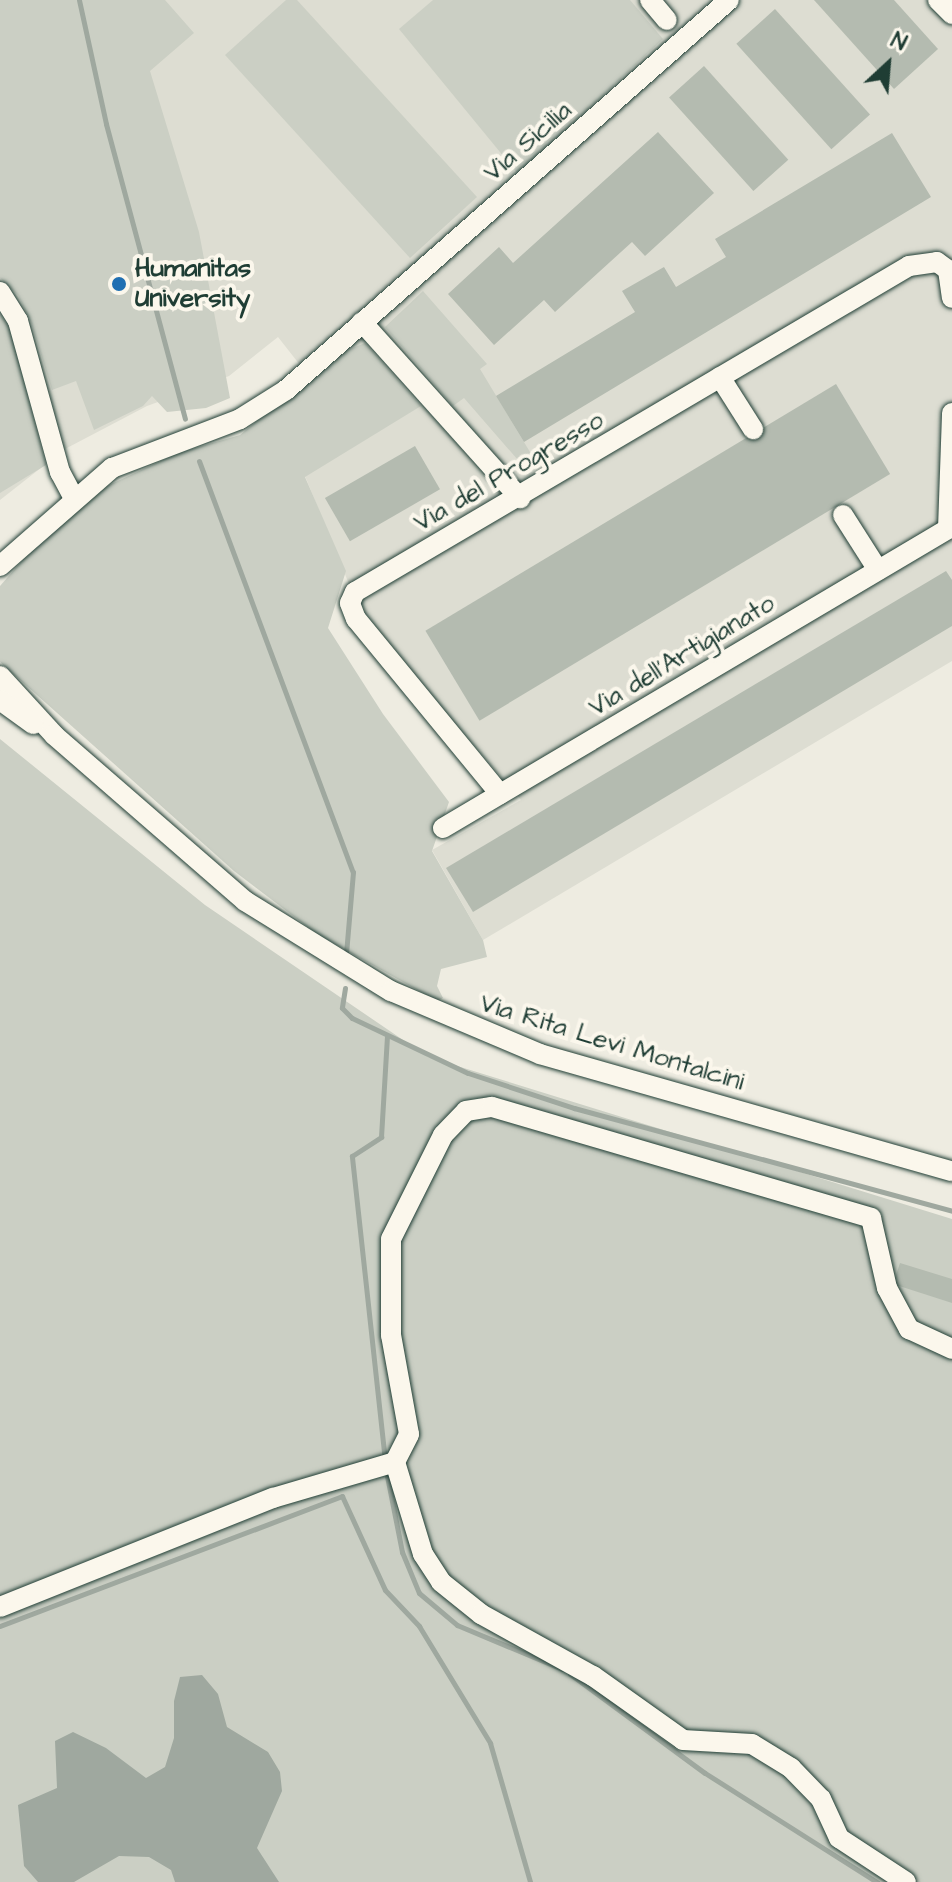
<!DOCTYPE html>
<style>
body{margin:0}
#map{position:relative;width:952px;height:1882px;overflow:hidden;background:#eeece1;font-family:"Architects Daughter",sans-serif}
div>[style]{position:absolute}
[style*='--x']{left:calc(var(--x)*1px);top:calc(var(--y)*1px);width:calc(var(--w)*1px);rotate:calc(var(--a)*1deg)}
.built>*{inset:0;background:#ddddd2}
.green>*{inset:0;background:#cbcfc4}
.water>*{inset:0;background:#9fa89f}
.stream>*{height:5px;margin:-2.5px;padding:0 2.5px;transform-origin:2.5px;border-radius:2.5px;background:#9fa89f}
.building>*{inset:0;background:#b4bbb0;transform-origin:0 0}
.roads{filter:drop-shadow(0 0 2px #1f3d34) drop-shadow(0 0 2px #1f3d34)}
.minor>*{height:20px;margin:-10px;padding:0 10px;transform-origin:10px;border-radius:10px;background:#fbf7ec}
.dots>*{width:22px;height:22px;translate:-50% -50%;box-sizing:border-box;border:4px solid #fbf7ec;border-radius:50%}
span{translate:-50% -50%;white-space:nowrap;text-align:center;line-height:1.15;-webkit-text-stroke:8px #fbf7ec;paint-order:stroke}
.street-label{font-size:26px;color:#1f3d34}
.poi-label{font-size:26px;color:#1f3d34;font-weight:700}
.left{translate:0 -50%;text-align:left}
.north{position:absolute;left:848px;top:24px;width:80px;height:80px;-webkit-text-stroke:6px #fbf7ec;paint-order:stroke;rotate:26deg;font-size:22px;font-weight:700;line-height:32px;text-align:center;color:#1f3d34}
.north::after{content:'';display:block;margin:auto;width:28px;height:36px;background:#1f3d34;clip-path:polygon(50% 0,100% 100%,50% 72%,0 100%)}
</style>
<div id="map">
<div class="built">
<div style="clip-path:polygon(0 0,952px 0,952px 661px,483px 940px,432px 850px,521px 800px,362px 616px,305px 476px,420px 406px,311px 379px,278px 337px,229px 376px,147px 406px,65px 449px,0 500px)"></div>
</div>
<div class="green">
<div style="clip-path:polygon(0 0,165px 0,194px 33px,150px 71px,199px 232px,230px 398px,206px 408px,167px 412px,152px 396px,143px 406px,94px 430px,76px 381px,52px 390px,31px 322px,18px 295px,0 278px)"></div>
<div style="clip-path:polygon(286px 0,297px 0,477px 197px,410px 258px,225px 55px)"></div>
<div style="clip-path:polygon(433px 0,630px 0,663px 39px,518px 174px,399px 29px)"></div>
<div style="clip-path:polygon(423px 291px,487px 364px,480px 369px,536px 462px,524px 467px,464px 398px,453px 406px,385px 327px)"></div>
<div style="clip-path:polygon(0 314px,10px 329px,46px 465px,0 493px)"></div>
<div style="clip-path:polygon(365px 343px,421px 406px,305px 477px,346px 571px,328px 628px,383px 714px,449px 802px,432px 851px,483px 940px,487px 957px,441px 969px,437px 986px,443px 998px,437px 1001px,317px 934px,234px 871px,0 662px,0 586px,28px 554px,107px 486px,178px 453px,240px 435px,336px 355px)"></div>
<div style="clip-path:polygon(0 739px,205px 905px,428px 1057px,952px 1219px,952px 1882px,0 1882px)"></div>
</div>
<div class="water">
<div style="clip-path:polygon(202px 1675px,218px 1694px,227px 1727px,268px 1752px,280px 1772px,282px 1791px,257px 1848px,279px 1882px,175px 1882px,171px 1870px,149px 1857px,119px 1856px,74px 1882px,38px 1882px,24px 1866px,18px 1805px,57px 1788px,55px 1741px,73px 1732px,106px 1748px,146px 1778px,165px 1767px,174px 1738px,174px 1701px,180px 1677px)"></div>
</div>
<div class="stream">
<div style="--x:79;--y:0;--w:127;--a:77.7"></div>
<div style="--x:106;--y:124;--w:305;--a:75"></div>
<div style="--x:199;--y:461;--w:439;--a:69.5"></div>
<div style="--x:353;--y:872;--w:82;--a:94.9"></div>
<div style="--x:345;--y:988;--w:20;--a:99"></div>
<div style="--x:342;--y:1008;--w:14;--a:45"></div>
<div style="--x:352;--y:1018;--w:128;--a:25.4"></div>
<div style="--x:468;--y:1073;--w:112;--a:18.3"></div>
<div style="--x:574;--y:1108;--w:392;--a:15.2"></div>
<div style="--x:385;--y:1461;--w:307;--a:-96.2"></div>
<div style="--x:352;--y:1156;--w:35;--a:-33"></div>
<div style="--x:381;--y:1137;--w:101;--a:-86.6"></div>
<div style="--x:386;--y:1471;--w:83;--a:78.8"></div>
<div style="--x:402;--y:1552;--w:44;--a:67.5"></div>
<div style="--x:419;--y:1593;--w:50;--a:40.1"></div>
<div style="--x:457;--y:1625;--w:114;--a:22.7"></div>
<div style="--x:0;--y:1626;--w:366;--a:-20.8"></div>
<div style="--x:342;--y:1496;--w:103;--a:65.4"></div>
<div style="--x:385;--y:1590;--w:50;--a:46.6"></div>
<div style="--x:419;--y:1626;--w:137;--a:58.7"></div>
<div style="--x:490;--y:1743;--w:145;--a:73.9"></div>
<div style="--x:570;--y:1674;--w:167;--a:36.3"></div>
<div style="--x:705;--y:1773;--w:204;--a:32.4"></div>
</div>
<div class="building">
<div style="clip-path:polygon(814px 0,894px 0,938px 49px,894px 89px)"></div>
<div style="left:775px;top:9px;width:142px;height:52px;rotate:48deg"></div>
<div style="left:704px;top:66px;width:126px;height:47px;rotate:48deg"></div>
<div style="clip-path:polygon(658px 132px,714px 193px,645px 256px,632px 242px,555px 312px,544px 300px,494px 345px,448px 294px,499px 247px,513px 263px)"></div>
<div style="clip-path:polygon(892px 133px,931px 197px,524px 442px,496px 396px,635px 312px,622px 291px,664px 267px,676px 287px,726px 257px,715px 239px)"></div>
<div style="left:836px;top:384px;width:105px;height:479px;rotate:59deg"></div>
<div style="left:415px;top:446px;width:50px;height:104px;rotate:60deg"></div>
<div style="clip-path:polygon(946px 571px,952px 580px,952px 626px,473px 912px,446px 868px)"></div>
<div style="clip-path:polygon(900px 1263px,952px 1279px,952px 1303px,893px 1284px)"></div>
</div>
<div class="roads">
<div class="minor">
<div style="--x:650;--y:0;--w:26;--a:50"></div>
<div style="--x:938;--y:0;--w:20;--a:45"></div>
<div style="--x:0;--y:292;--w:34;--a:58"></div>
<div style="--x:18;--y:321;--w:157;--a:74.5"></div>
<div style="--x:60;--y:472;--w:30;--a:62"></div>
<div style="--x:362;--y:322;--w:237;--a:48.1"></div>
<div style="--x:720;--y:377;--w:62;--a:57.6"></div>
<div style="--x:843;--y:515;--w:65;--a:57.5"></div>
<div style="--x:0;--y:566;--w:149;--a:-41.2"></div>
<div style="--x:112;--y:468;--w:137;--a:-20.9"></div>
<div style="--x:240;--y:419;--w:54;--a:-32.2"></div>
<div style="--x:286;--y:390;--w:590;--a:-41.36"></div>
<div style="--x:0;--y:676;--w:80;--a:47.5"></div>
<div style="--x:54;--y:735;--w:253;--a:41"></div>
<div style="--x:245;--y:901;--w:172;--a:31.7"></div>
<div style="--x:391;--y:991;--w:162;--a:22.9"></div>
<div style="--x:540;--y:1054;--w:428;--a:15.9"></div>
<div style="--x:0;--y:700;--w:41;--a:36"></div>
<div style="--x:500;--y:794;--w:227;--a:-129.4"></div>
<div style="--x:356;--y:619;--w:17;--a:-111"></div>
<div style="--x:350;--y:603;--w:12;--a:-66"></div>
<div style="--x:355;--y:592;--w:643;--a:-30.47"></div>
<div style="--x:909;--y:266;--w:28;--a:-8"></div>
<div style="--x:937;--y:262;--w:14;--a:36"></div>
<div style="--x:948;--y:270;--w:28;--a:82"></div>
<div style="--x:443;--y:828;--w:587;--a:-30.63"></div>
<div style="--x:948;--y:529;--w:116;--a:-88"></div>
<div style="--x:395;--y:1462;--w:96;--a:73.1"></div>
<div style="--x:423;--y:1554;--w:33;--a:57"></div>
<div style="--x:441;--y:1582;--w:51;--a:38.7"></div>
<div style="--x:481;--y:1614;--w:128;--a:29"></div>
<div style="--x:593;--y:1676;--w:110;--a:35.4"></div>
<div style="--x:683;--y:1740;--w:69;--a:3.3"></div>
<div style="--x:752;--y:1744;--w:46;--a:31.6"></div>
<div style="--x:791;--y:1768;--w:43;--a:45.9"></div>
<div style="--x:821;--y:1799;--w:43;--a:65.2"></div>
<div style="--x:839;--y:1838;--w:80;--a:33.3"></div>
<div style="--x:0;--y:1607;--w:294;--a:-21.8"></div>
<div style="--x:273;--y:1498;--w:127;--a:-16.4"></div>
<div style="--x:395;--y:1462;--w:31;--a:-63"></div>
<div style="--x:409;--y:1434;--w:101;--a:-100.3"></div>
<div style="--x:391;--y:1335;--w:96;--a:-90"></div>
<div style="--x:391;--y:1239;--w:116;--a:-63.4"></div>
<div style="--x:443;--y:1135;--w:33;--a:-46"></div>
<div style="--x:466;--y:1111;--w:26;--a:-9"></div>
<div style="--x:492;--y:1107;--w:395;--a:16.3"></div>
<div style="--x:871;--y:1218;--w:72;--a:77.1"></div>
<div style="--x:887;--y:1288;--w:47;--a:61.8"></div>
<div style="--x:909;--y:1329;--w:47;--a:24.9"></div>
</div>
</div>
<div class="dots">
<div style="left:119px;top:284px;background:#1f6fb2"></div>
</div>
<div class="street-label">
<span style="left:528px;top:142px;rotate:-41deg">Via Sicilia</span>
<span style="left:509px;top:472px;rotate:-30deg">Via del Progresso</span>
<span style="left:682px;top:656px;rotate:-31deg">Via dell'Artigianato</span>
<span style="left:612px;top:1043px;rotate:17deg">Via Rita Levi Montalcini</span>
</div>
<div class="poi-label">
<span class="left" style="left:135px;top:284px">Humanitas<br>University</span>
</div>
<div class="north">N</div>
</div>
